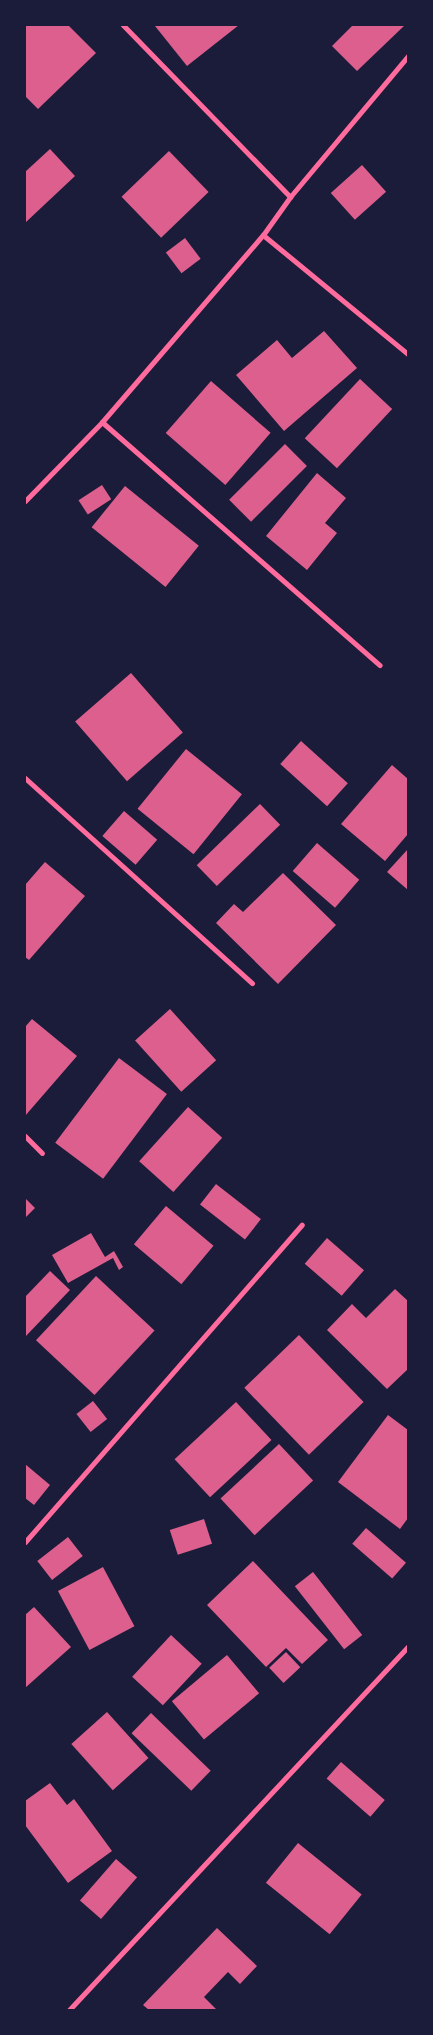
<!DOCTYPE html>
<style>
body{margin:0}
#map{position:relative;width:433px;height:2035px;overflow:hidden;background:#1b1b3a;font-family:Commissioner,sans-serif}
div>[style]{position:absolute}
[style*='--x']{left:calc(var(--x)*1px);top:calc(var(--y)*1px);width:calc(var(--w)*1px);rotate:calc(var(--a)*1deg)}
.building>*{inset:0;background:#dd5f8e;transform-origin:0 0}
.minor>*{height:5px;margin:-2.5px;padding:0 2.5px;transform-origin:2.5px;border-radius:2.5px;background:#ff6b9d}
span{translate:-50% -50%;white-space:nowrap;text-align:center;line-height:1.15;-webkit-text-stroke:4.5px #1b1b3a;paint-order:stroke}
.frame{position:absolute;inset:0;border:26px solid #1b1b3a;pointer-events:none}
</style>
<div id="map">
<div class="building">
<div style="clip-path:polygon(25px 25px,68px 25px,96px 53px,38px 109px,25px 96px)"></div>
<div style="clip-path:polygon(157px 25px,239px 25px,187px 66px,155px 26px)"></div>
<div style="clip-path:polygon(353px 25px,405px 25px,357px 71px,332px 46px)"></div>
<div style="clip-path:polygon(50px 149px,75px 176px,25px 223px,25px 172px)"></div>
<div style="left:169px;top:151px;width:57px;height:66px;rotate:46deg"></div>
<div style="left:362px;top:165px;width:36px;height:42px;rotate:48deg"></div>
<div style="left:185px;top:238px;width:26px;height:24px;rotate:53deg"></div>
<div style="clip-path:polygon(324px 331px,357px 368px,284px 431px,236px 375px,277px 340px,292px 358px)"></div>
<div style="left:360px;top:379px;width:44px;height:81px;rotate:43deg"></div>
<div style="left:211px;top:381px;width:79px;height:69px;rotate:41deg"></div>
<div style="left:285px;top:444px;width:31px;height:79px;rotate:45deg"></div>
<div style="clip-path:polygon(317px 473px,346px 498px,325px 523px,337px 533px,307px 570px,266px 536px)"></div>
<div style="left:102px;top:485px;width:17px;height:28px;rotate:57deg"></div>
<div style="left:125px;top:486px;width:95px;height:53px;rotate:39deg"></div>
<div style="left:131px;top:673px;width:79px;height:74px;rotate:49deg"></div>
<div style="left:301px;top:741px;width:63px;height:31px;rotate:42deg"></div>
<div style="left:186px;top:749px;width:72px;height:77px;rotate:39deg"></div>
<div style="clip-path:polygon(392px 765px,408px 779px,408px 834px,385px 861px,341px 824px)"></div>
<div style="left:260px;top:804px;width:29px;height:88px;rotate:46deg"></div>
<div style="left:124px;top:811px;width:44px;height:33px;rotate:41deg"></div>
<div style="left:317px;top:843px;width:56px;height:37px;rotate:41deg"></div>
<div style="clip-path:polygon(408px 849px,408px 890px,387px 872px)"></div>
<div style="clip-path:polygon(45px 862px,85px 896px,29px 960px,25px 957px,25px 885px)"></div>
<div style="clip-path:polygon(283px 873px,336px 925px,278px 984px,216px 923px,234px 904px,243px 912px)"></div>
<div style="left:170px;top:1009px;width:69px;height:47px;rotate:48deg"></div>
<div style="clip-path:polygon(32px 1019px,77px 1056px,25px 1116px,25px 1027px)"></div>
<div style="left:119px;top:1058px;width:60px;height:106px;rotate:37deg"></div>
<div style="left:188px;top:1107px;width:46px;height:73px;rotate:42deg"></div>
<div style="left:216px;top:1184px;width:57px;height:26px;rotate:38deg"></div>
<div style="clip-path:polygon(25px 1198px,35px 1208px,25px 1218px)"></div>
<div style="left:166px;top:1206px;width:62px;height:50px;rotate:40deg"></div>
<div style="clip-path:polygon(91px 1233px,105px 1257px,114px 1251px,123px 1267px,119px 1270px,113px 1258px,68px 1283px,52px 1255px)"></div>
<div style="left:327px;top:1238px;width:49px;height:34px;rotate:41deg"></div>
<div style="clip-path:polygon(50px 1271px,70px 1290px,25px 1337px,25px 1297px)"></div>
<div style="left:96px;top:1276px;width:80px;height:88px;rotate:43deg"></div>
<div style="clip-path:polygon(395px 1289px,408px 1301px,408px 1369px,387px 1389px,327px 1330px,352px 1304px,366px 1318px)"></div>
<div style="left:299px;top:1335px;width:93px;height:76px;rotate:46deg"></div>
<div style="left:93px;top:1401px;width:23px;height:21px;rotate:52deg"></div>
<div style="left:236px;top:1402px;width:52px;height:84px;rotate:47deg"></div>
<div style="clip-path:polygon(388px 1415px,408px 1430px,408px 1518px,400px 1529px,338px 1482px)"></div>
<div style="left:279px;top:1444px;width:50px;height:80px;rotate:47deg"></div>
<div style="clip-path:polygon(25px 1464px,50px 1485px,34px 1505px,25px 1498px)"></div>
<div style="left:204px;top:1519px;width:26px;height:36px;rotate:72deg"></div>
<div style="left:366px;top:1528px;width:53px;height:21px;rotate:41deg"></div>
<div style="left:68px;top:1537px;width:24px;height:39px;rotate:52deg"></div>
<div style="clip-path:polygon(253px 1561px,328px 1640px,302px 1664px,286px 1648px,266px 1667px,207px 1605px)"></div>
<div style="left:103px;top:1567px;width:67px;height:51px;rotate:62deg"></div>
<div style="left:313px;top:1572px;width:80px;height:23px;rotate:52deg"></div>
<div style="clip-path:polygon(34px 1607px,71px 1647px,25px 1688px,25px 1615px)"></div>
<div style="left:171px;top:1635px;width:42px;height:57px;rotate:43deg"></div>
<div style="left:286px;top:1652px;width:21px;height:23px;rotate:47deg"></div>
<div style="left:227px;top:1655px;width:50px;height:72px;rotate:50deg"></div>
<div style="left:107px;top:1712px;width:62px;height:48px;rotate:48deg"></div>
<div style="left:151px;top:1713px;width:83px;height:28px;rotate:44deg"></div>
<div style="left:341px;top:1762px;width:58px;height:22px;rotate:41deg"></div>
<div style="clip-path:polygon(50px 1783px,67px 1805px,74px 1799px,112px 1851px,68px 1883px,25px 1825px,25px 1801px)"></div>
<div style="left:298px;top:1843px;width:82px;height:51px;rotate:39deg"></div>
<div style="left:116px;top:1859px;width:28px;height:55px;rotate:41deg"></div>
<div style="clip-path:polygon(217px 1928px,257px 1966px,240px 1984px,228px 1972px,204px 1997px,217px 2010px,149px 2010px,143px 2005px)"></div>
</div>
<div class="minor">
<div style="--x:123;--y:25;--w:240;--a:45.8"></div>
<div style="--x:263;--y:235;--w:188;--a:39.4"></div>
<div style="--x:102;--y:422;--w:369;--a:41.2"></div>
<div style="--x:25;--y:501;--w:110;--a:-45.7"></div>
<div style="--x:102;--y:422;--w:247;--a:-49.3"></div>
<div style="--x:263;--y:235;--w:47;--a:-54.6"></div>
<div style="--x:290;--y:197;--w:184;--a:-50.1"></div>
<div style="--x:25;--y:778;--w:306;--a:42.1"></div>
<div style="--x:25;--y:1136;--w:24;--a:45"></div>
<div style="--x:25;--y:1542;--w:421;--a:-48.9"></div>
<div style="--x:69;--y:2010;--w:497;--a:-47"></div>
</div>
<div class="frame"></div>
</div>
